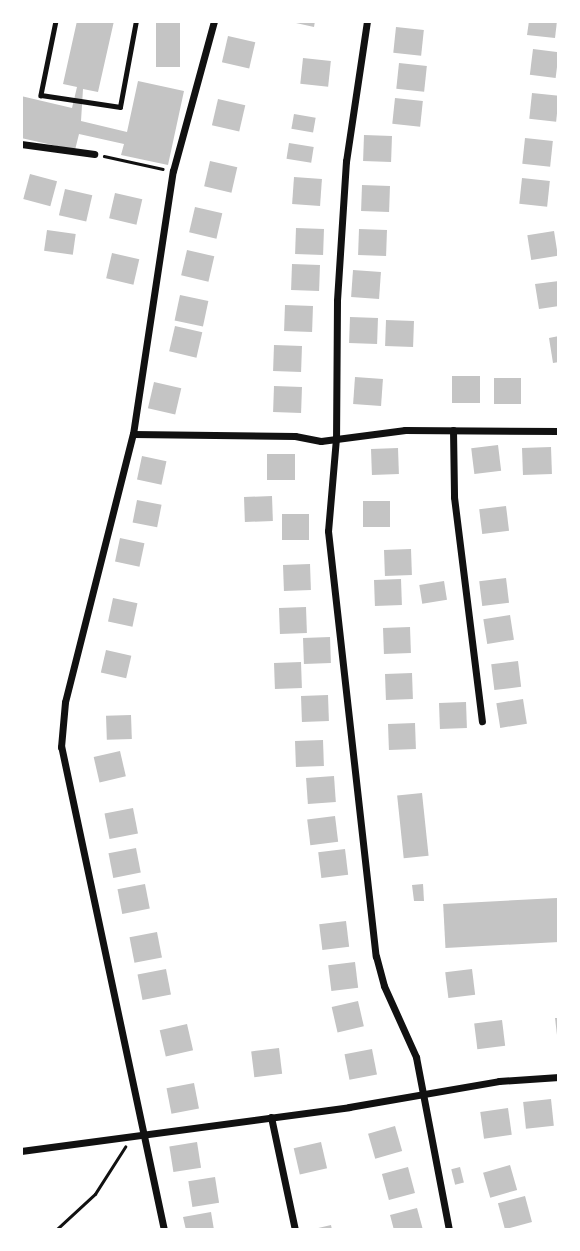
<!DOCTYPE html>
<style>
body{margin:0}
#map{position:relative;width:580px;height:1251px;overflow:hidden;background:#fff;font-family:"Open Sans",sans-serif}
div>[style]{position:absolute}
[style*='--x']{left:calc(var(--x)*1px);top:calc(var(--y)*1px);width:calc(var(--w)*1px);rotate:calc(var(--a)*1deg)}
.building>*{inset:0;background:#c4c4c4;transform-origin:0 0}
.path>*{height:2.5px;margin:-1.25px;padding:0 1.25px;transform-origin:1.25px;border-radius:1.25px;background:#111}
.service>*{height:4.5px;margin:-2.25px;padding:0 2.25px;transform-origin:2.25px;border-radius:2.25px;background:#111}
.minor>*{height:7px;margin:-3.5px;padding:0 3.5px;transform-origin:3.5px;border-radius:3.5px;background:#111}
span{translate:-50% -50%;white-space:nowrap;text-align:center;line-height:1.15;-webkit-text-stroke:5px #fff;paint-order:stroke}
.frame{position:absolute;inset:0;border:23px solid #fff;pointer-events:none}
</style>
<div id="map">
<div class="building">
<div style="clip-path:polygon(77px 21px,114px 21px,98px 92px,83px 89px,81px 121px,127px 132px,138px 81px,184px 91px,168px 165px,121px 155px,124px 144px,79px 134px,75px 150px,21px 138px,21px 96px,72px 108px,77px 87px,63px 84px)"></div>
<div style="left:156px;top:21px;width:24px;height:46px"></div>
<div style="clip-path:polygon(287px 21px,315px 21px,314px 27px)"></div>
<div style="clip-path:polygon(529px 21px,557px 21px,555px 38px,527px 35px)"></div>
<div style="left:396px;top:27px;width:28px;height:26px;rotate:6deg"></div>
<div style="left:228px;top:36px;width:28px;height:27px;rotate:13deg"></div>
<div style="left:533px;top:49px;width:26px;height:26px;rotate:7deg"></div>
<div style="left:303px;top:58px;width:28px;height:26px;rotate:6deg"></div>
<div style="left:399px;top:63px;width:28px;height:26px;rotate:6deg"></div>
<div style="left:532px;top:93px;width:27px;height:26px;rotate:6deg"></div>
<div style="left:395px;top:98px;width:28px;height:26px;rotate:6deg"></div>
<div style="left:218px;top:99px;width:28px;height:27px;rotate:13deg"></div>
<div style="left:294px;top:114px;width:22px;height:15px;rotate:10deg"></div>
<div style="left:364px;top:135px;width:28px;height:26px;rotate:2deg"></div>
<div style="left:525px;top:138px;width:28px;height:26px;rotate:6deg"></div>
<div style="left:289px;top:143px;width:25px;height:16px;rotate:9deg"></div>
<div style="left:210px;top:161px;width:28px;height:26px;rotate:13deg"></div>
<div style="left:30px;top:174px;width:28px;height:26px;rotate:15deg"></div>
<div style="left:294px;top:177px;width:28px;height:27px;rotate:4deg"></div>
<div style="left:522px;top:178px;width:28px;height:26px;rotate:6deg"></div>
<div style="left:362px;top:185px;width:28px;height:26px;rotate:2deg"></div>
<div style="left:65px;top:189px;width:28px;height:27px;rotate:13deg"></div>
<div style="left:115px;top:193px;width:28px;height:26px;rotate:13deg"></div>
<div style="left:195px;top:207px;width:28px;height:26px;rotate:13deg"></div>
<div style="left:296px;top:228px;width:28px;height:26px;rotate:2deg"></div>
<div style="left:359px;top:229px;width:28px;height:26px;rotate:2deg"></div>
<div style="left:47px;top:230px;width:29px;height:21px;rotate:8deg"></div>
<div style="left:554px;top:231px;width:25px;height:27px;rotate:81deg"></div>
<div style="left:187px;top:250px;width:28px;height:26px;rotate:13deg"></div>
<div style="left:112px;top:253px;width:28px;height:26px;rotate:13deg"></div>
<div style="left:292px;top:264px;width:28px;height:26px;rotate:2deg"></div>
<div style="left:353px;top:270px;width:28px;height:27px;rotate:4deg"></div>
<div style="clip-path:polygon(559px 281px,559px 306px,539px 309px,535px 284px)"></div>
<div style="left:180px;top:295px;width:29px;height:26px;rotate:12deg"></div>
<div style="left:285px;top:305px;width:28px;height:26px;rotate:2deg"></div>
<div style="left:350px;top:317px;width:28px;height:26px;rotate:2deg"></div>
<div style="left:386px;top:320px;width:28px;height:26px;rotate:2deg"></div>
<div style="left:175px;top:326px;width:28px;height:26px;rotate:13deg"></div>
<div style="clip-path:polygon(559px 336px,559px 362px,553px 363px,549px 338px)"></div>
<div style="left:274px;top:345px;width:28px;height:26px;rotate:2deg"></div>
<div style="left:452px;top:376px;width:28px;height:27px"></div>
<div style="left:355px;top:377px;width:28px;height:27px;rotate:4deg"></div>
<div style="left:494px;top:378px;width:27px;height:26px"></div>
<div style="left:154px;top:382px;width:28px;height:27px;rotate:13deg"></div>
<div style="left:274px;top:386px;width:28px;height:26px;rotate:2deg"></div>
<div style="left:498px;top:445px;width:26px;height:27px;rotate:83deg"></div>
<div style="left:551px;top:447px;width:27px;height:29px;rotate:88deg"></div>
<div style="left:398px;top:448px;width:26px;height:27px;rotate:88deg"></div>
<div style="left:295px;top:454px;width:26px;height:28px;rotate:90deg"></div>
<div style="left:142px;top:456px;width:25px;height:24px;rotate:12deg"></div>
<div style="left:272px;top:496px;width:25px;height:28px;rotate:88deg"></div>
<div style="left:137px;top:500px;width:25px;height:23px;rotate:11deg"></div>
<div style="left:363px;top:501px;width:27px;height:26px"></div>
<div style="left:506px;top:506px;width:25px;height:27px;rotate:83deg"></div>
<div style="left:282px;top:514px;width:27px;height:26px"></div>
<div style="left:120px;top:538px;width:25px;height:24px;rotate:12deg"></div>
<div style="left:411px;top:549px;width:26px;height:27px;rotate:88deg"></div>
<div style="left:310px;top:564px;width:26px;height:27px;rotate:88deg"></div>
<div style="left:506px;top:578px;width:25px;height:27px;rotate:83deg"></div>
<div style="left:401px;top:579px;width:26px;height:27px;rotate:88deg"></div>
<div style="left:444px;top:581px;width:19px;height:25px;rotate:81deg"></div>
<div style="left:113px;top:598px;width:25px;height:24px;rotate:12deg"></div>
<div style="left:306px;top:607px;width:26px;height:27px;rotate:88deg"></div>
<div style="left:510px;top:615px;width:25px;height:27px;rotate:81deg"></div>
<div style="left:410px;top:627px;width:26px;height:27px;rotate:88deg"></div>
<div style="left:330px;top:637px;width:26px;height:27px;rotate:88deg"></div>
<div style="left:106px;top:650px;width:26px;height:23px;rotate:13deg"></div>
<div style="left:518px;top:661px;width:26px;height:27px;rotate:83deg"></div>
<div style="left:301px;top:662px;width:26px;height:27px;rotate:88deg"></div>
<div style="left:412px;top:673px;width:26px;height:27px;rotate:88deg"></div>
<div style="left:328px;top:695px;width:26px;height:27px;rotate:88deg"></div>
<div style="left:523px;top:699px;width:25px;height:27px;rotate:81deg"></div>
<div style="left:466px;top:702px;width:26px;height:27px;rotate:88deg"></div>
<div style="left:131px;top:715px;width:24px;height:25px;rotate:88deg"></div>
<div style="left:415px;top:723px;width:26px;height:27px;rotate:88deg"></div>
<div style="left:323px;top:740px;width:26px;height:28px;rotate:88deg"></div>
<div style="left:120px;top:751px;width:26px;height:27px;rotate:77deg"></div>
<div style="left:334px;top:776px;width:26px;height:28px;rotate:86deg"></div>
<div style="left:422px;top:793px;width:63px;height:25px;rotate:84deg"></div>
<div style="left:133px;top:808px;width:26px;height:29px;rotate:79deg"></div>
<div style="left:335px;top:816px;width:26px;height:28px;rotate:83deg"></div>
<div style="left:136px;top:848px;width:25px;height:28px;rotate:79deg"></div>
<div style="left:345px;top:849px;width:26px;height:27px;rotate:83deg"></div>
<div style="left:145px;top:884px;width:25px;height:28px;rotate:79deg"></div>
<div style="clip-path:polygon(423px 884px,424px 901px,414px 901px,412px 885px)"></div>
<div style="left:557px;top:898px;width:44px;height:114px;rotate:87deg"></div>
<div style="left:346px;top:921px;width:26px;height:27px;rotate:83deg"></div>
<div style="left:157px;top:932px;width:26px;height:28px;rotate:79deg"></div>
<div style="left:355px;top:962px;width:26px;height:27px;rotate:83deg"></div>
<div style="left:166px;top:969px;width:26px;height:29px;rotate:79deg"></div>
<div style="left:472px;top:969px;width:26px;height:27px;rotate:83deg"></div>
<div style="left:358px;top:1001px;width:26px;height:27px;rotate:77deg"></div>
<div style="clip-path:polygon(555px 1018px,559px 1018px,559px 1035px,557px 1035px)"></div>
<div style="left:502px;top:1020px;width:26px;height:28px;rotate:83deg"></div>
<div style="left:187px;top:1024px;width:27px;height:28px;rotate:77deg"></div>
<div style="left:279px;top:1048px;width:26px;height:28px;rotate:83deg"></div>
<div style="left:372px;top:1049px;width:26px;height:28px;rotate:79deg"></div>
<div style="left:194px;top:1083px;width:26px;height:28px;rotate:79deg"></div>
<div style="left:551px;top:1099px;width:27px;height:28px;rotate:84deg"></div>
<div style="left:508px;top:1108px;width:27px;height:28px;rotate:82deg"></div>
<div style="left:395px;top:1126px;width:26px;height:28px;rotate:74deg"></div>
<div style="left:197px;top:1142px;width:26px;height:28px;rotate:81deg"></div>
<div style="left:321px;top:1142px;width:27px;height:28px;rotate:77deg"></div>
<div style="left:510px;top:1165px;width:26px;height:28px;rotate:74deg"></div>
<div style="left:408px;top:1167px;width:27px;height:27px;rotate:75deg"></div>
<div style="left:460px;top:1167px;width:16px;height:9px;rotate:76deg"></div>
<div style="left:215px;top:1177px;width:26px;height:27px;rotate:81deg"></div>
<div style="left:525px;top:1196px;width:27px;height:28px;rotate:75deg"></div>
<div style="clip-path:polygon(417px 1208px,423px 1230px,394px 1230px,390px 1215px)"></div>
<div style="clip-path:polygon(211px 1212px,214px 1230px,186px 1230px,183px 1217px)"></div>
<div style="clip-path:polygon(331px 1225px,332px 1230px,314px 1230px,314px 1229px)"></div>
</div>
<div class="path">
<div style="--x:104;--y:156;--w:60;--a:12.4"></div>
<div style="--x:56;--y:1230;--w:53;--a:-42.7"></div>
<div style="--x:95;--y:1194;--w:56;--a:-57.4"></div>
</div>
<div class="service">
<div style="--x:56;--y:21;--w:76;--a:101.5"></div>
<div style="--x:41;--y:95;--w:80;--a:8.6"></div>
<div style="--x:120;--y:107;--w:87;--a:-79.5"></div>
</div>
<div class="minor">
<div style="--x:367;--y:21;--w:142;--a:98.5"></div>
<div style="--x:346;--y:161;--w:140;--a:93.7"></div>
<div style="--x:337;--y:301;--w:137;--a:90.4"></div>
<div style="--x:336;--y:438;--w:93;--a:94.9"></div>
<div style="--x:328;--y:531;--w:428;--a:83.6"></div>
<div style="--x:376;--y:956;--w:31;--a:75"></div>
<div style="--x:384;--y:986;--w:78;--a:65.7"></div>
<div style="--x:416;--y:1057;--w:176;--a:79.2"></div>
<div style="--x:21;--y:144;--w:74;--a:7.8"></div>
<div style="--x:453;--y:430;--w:67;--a:89.1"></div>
<div style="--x:454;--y:497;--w:226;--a:82.9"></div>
<div style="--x:133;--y:434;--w:162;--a:0.7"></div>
<div style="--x:295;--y:436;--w:26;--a:11"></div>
<div style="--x:321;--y:441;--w:85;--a:-7.5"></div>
<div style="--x:405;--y:430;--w:154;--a:0.4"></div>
<div style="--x:271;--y:1117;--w:116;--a:78"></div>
<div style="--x:21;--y:1151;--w:331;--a:-7.6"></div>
<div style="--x:349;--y:1107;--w:152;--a:-9.8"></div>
<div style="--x:499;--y:1081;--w:60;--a:-3.8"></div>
<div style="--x:164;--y:1230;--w:494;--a:-102"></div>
<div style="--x:61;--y:747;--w:45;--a:-84.9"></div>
<div style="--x:65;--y:702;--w:276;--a:-75.8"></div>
<div style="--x:133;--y:434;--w:266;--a:-81.4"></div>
<div style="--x:173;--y:171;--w:156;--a:-74.7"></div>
</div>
<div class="frame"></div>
</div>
